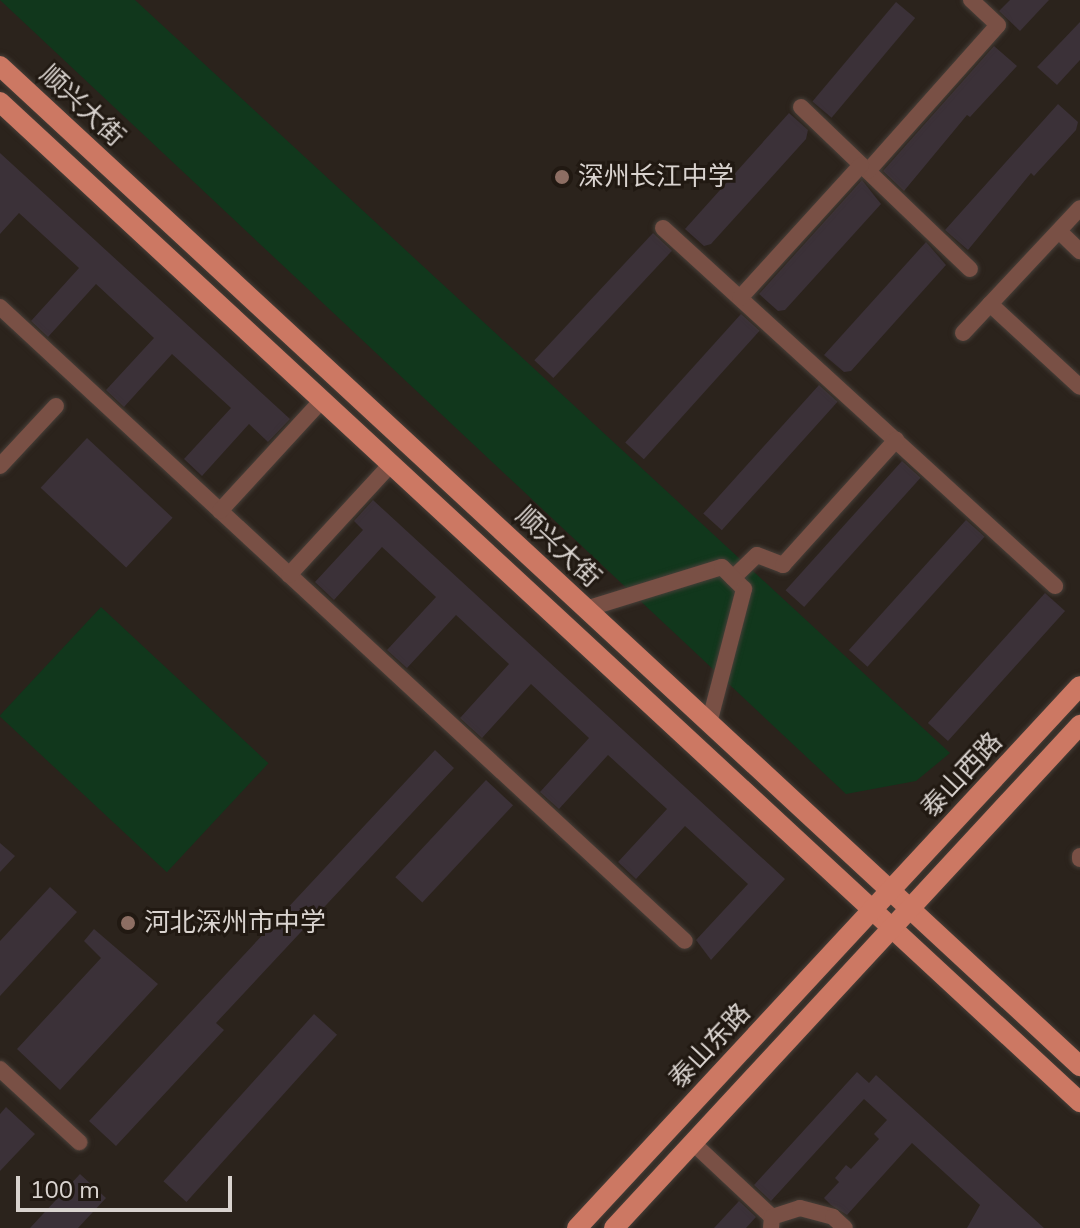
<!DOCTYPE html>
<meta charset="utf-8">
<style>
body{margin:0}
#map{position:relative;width:1080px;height:1228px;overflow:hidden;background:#2b231c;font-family:"Nunito Sans","Noto Sans SC",sans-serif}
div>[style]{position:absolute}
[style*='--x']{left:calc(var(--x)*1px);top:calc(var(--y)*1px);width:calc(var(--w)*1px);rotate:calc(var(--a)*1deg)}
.green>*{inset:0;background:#11371c;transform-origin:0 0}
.building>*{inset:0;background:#3b3138;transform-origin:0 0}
.roads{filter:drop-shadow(0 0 2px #473f39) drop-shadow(0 0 2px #473f39)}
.minor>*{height:16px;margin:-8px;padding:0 8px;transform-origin:8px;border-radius:8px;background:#795045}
.major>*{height:20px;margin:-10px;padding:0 10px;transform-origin:10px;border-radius:10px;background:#cc7863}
.dots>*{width:22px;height:22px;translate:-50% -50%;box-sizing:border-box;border:4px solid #211912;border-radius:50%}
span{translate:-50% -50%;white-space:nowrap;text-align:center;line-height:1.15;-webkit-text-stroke:6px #211912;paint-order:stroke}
.street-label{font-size:26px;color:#d9d3cf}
.poi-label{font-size:26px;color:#d9d3cf}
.left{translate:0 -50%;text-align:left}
.scale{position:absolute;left:16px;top:1176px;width:216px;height:36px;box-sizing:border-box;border:4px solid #d9d3cf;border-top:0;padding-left:10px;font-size:24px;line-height:28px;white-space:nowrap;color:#d9d3cf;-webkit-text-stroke:6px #211912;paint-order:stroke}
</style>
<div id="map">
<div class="green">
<div style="clip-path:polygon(0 0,135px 0,950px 753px,916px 781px,846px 794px)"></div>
<div style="left:101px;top:607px;width:229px;height:149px;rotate:43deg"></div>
</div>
<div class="building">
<div style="clip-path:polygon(1010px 0,1049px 0,1020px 31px,999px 11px)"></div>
<div style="left:896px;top:2px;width:25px;height:130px;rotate:40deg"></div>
<div style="clip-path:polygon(1080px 22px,1080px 60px,1057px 85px,1037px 67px)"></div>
<div style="clip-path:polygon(994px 46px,1017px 66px,970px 117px,967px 115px,904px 191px,883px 171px)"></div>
<div style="clip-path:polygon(1058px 104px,1078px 122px,1076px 130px,1034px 176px,1031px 173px,968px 250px,945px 230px)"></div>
<div style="clip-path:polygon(789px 113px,808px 130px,806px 139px,711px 244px,704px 246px,685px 229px)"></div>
<div style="clip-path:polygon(0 153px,290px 419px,268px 442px,249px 424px,202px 476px,184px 459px,231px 408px,172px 354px,124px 407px,106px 390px,154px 338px,96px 284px,48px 337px,31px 321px,79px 268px,19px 213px,0 234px)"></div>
<div style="clip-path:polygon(862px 180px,881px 204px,785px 310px,778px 311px,759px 294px)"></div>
<div style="left:653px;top:233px;width:26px;height:174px;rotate:43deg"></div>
<div style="clip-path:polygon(926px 242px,946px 265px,851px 371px,844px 372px,824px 355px)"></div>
<div style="left:741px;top:314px;width:25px;height:173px;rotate:42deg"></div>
<div style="left:819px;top:385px;width:25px;height:173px;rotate:42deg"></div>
<div style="left:87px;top:438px;width:117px;height:68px;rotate:43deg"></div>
<div style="left:902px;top:461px;width:25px;height:174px;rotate:42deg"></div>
<div style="clip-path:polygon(373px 500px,785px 879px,711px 960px,696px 940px,748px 884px,685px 826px,636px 879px,618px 862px,667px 809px,608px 755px,559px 809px,540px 792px,589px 738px,531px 684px,482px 738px,460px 718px,509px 664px,456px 615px,407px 668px,387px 650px,436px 597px,382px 547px,334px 600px,315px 582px,363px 530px,354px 521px)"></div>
<div style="left:966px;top:520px;width:25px;height:175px;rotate:42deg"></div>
<div style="left:1045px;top:593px;width:27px;height:175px;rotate:42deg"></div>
<div style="clip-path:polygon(435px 750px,454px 768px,216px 1023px,224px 1030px,116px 1146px,89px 1121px)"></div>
<div style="left:486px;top:780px;width:37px;height:133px;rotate:43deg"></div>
<div style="clip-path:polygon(0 843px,15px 856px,0 872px)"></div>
<div style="clip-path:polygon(50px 887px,77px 912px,0 996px,0 941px)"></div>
<div style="clip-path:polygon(94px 929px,158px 984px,60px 1090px,17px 1049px,101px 958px,84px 941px)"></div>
<div style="left:314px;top:1014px;width:31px;height:225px;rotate:42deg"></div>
<div style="clip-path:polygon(857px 1072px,869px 1083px,876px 1075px,1044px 1228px,967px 1228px,980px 1205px,912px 1143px,847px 1215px,831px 1205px,824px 1198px,839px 1182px,835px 1178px,846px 1165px,851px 1169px,879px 1139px,874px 1134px,887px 1120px,864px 1099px,771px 1201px,754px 1185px)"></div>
<div style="clip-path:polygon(6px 1107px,35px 1134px,0 1171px,0 1114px)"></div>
<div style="clip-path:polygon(80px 1174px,106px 1198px,78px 1228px,30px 1228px)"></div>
<div style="clip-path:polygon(739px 1201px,756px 1217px,746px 1228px,714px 1228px)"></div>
</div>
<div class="roads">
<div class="minor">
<div style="--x:801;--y:107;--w:234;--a:43.8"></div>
<div style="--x:868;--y:171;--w:195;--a:-48.3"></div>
<div style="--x:998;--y:25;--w:37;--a:-137"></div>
<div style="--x:663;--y:228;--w:531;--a:42.4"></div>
<div style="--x:1059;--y:231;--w:29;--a:44"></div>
<div style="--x:740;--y:298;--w:180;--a:-47.7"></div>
<div style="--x:990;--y:304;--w:122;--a:42.7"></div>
<div style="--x:0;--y:307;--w:933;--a:42.79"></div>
<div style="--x:963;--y:333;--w:171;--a:-46.9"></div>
<div style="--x:0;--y:466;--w:82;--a:-47"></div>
<div style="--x:220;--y:511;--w:151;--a:-47.4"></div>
<div style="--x:289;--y:575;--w:151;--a:-47.4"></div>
<div style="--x:733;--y:578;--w:33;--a:-44"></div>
<div style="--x:757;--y:555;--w:28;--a:21"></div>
<div style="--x:783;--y:565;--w:169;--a:-47.9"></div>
<div style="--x:586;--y:609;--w:142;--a:-17.2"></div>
<div style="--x:722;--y:567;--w:31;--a:45"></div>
<div style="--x:744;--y:589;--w:138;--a:104.6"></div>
<div style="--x:1080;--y:856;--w:3;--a:90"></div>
<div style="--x:0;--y:1069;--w:108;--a:42.7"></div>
<div style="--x:693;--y:1143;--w:108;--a:43.1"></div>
<div style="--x:771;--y:1228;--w:11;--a:-85"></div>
<div style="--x:772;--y:1217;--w:29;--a:-18"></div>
<div style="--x:800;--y:1208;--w:34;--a:15"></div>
<div style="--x:833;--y:1217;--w:16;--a:43"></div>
</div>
<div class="major">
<div style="--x:0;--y:66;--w:1472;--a:42.8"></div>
<div style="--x:0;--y:102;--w:1472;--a:42.8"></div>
<div style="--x:577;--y:1228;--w:739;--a:-47.14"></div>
<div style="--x:614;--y:1228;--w:686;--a:-47.19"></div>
</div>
</div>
<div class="dots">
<div style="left:562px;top:177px;background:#8d6e63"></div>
<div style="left:128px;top:923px;background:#8d6e63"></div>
</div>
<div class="street-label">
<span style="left:82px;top:106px;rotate:43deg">顺兴大街</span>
<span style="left:558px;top:547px;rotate:43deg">顺兴大街</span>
<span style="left:962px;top:775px;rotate:-47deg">泰山西路</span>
<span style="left:710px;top:1046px;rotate:-47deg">泰山东路</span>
</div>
<div class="poi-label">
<span class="left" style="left:578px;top:177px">深州长江中学</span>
<span class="left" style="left:144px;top:923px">河北深州市中学</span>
</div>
<div class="scale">100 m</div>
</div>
